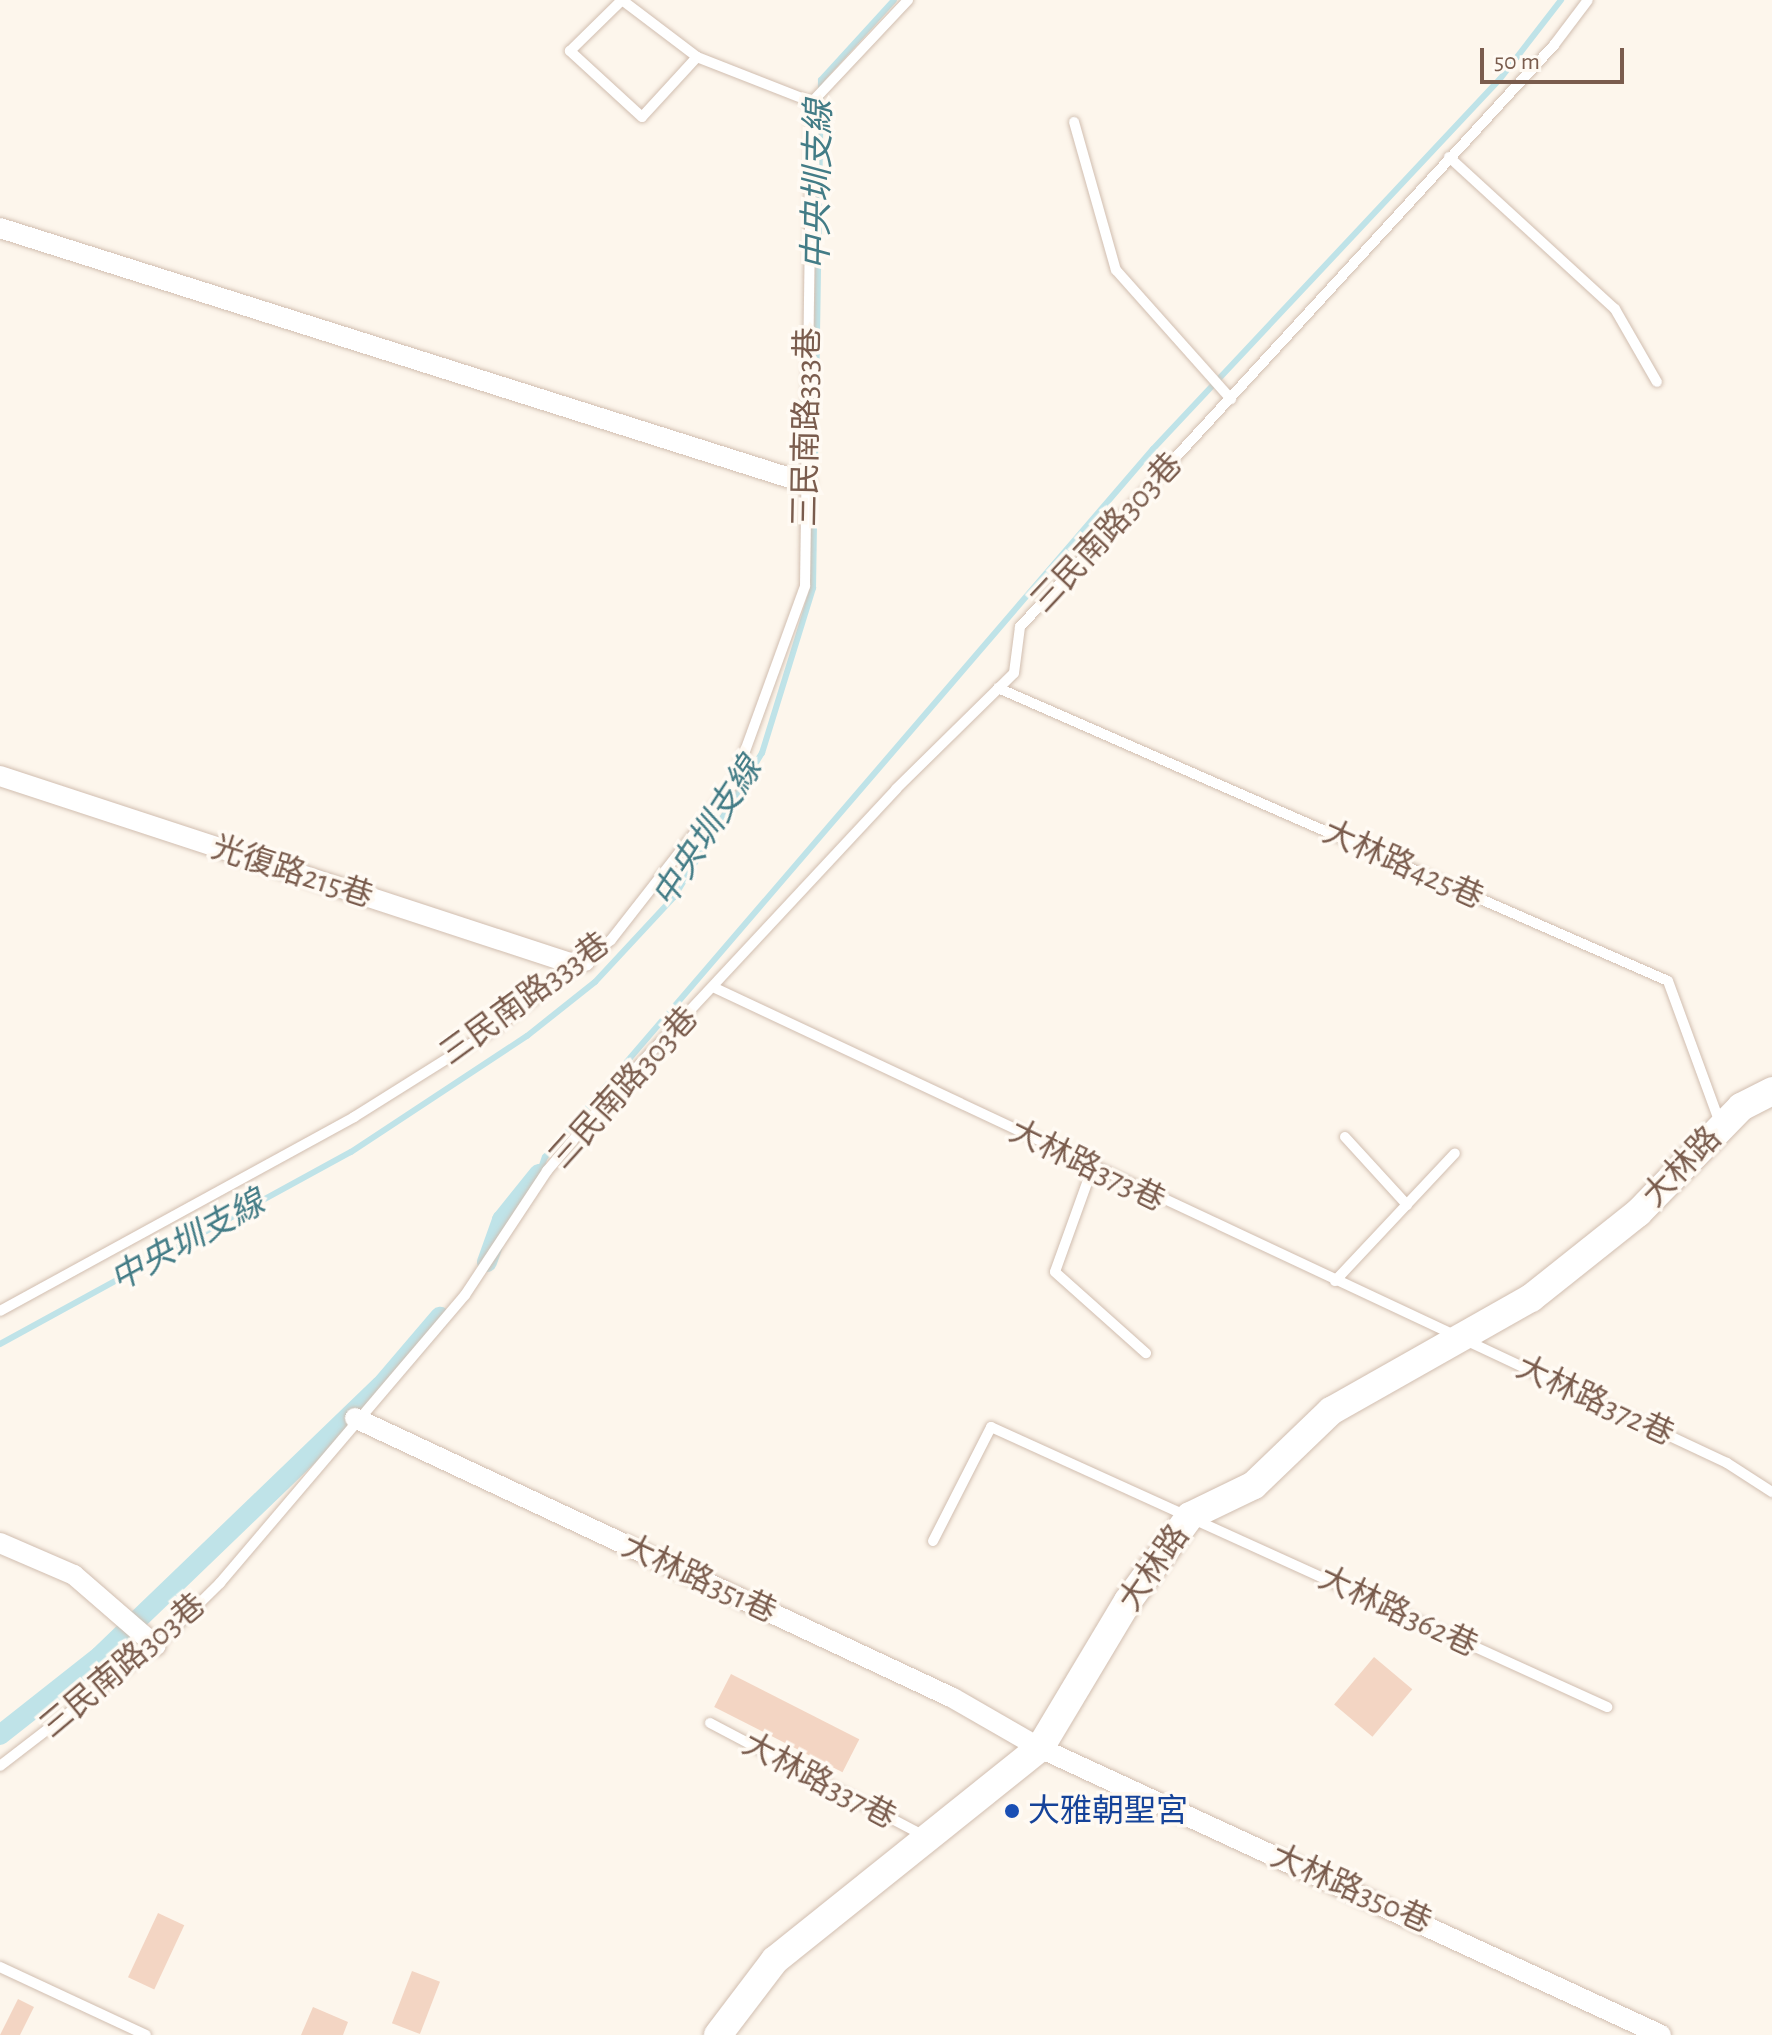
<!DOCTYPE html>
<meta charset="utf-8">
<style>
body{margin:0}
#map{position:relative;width:1772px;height:2035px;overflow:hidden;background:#fdf6ec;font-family:"Alegreya Sans","Noto Sans TC",sans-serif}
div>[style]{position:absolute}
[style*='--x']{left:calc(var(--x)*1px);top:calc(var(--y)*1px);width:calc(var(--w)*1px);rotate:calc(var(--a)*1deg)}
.stream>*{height:6px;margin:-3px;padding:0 3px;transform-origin:3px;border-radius:3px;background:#bfe3e8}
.canal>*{height:20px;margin:-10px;padding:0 10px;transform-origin:10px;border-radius:10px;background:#bfe3e8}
.building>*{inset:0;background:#f3d5c3;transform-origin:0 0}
.roads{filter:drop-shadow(0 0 2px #d1beb0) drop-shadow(0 0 2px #d1beb0)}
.lane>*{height:10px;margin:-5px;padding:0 5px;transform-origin:5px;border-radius:5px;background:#fff}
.street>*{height:20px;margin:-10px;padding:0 10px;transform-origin:10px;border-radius:10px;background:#fff}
.secondary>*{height:28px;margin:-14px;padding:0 14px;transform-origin:14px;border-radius:14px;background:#fff}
.dots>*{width:22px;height:22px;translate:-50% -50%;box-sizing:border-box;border:4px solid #fffaf3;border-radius:50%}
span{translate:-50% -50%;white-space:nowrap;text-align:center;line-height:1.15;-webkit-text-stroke:7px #fffaf3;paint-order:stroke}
.street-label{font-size:32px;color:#7a5c4d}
.transit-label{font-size:32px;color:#164399}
.left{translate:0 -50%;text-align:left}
.water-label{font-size:34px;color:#437c86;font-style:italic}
.scale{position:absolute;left:1480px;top:48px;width:144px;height:36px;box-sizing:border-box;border:4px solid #7a5c4d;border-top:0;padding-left:10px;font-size:24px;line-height:28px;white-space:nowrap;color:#7a5c4d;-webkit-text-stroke:6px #fffaf3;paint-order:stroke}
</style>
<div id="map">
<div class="stream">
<div style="--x:539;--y:1174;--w:18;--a:-71"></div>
<div style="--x:545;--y:1157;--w:933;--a:-49.35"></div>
<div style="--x:1153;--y:449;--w:507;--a:-46.84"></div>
<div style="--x:1500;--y:79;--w:100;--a:-52.3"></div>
<div style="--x:0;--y:1344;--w:400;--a:-28.7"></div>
<div style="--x:351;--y:1152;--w:211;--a:-33.4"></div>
<div style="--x:527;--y:1036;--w:87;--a:-38.5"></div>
<div style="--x:595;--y:982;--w:116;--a:-47.1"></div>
<div style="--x:674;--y:897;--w:169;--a:-58.6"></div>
<div style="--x:762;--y:753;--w:173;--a:-72.8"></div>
<div style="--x:813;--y:588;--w:508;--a:-89.1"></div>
<div style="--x:821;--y:80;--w:108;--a:-47.6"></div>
</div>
<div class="canal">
<div style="--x:487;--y:1262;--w:45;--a:-70.3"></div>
<div style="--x:502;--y:1220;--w:59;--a:-51.2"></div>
<div style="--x:0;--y:1735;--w:127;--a:-38.3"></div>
<div style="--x:100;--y:1656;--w:390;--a:-43.9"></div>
<div style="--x:381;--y:1386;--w:91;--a:-49.5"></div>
</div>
<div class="building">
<div style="left:1374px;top:1657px;width:50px;height:62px;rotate:40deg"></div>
<div style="left:731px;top:1674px;width:144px;height:37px;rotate:27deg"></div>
<div style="left:158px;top:1913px;width:29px;height:71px;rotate:25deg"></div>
<div style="left:412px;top:1971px;width:30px;height:56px;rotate:21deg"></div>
<div style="clip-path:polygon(18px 1999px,34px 2007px,20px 2035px,0 2035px)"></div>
<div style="clip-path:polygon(313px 2007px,348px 2022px,343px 2035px,301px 2035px)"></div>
</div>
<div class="roads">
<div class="lane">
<div style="--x:697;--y:57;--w:81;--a:132.5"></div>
<div style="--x:642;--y:117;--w:98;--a:-137.5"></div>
<div style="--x:570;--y:51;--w:73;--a:-44.4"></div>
<div style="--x:622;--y:0;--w:94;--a:37.2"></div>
<div style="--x:697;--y:57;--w:123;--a:21.4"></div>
<div style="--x:812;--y:102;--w:140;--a:-46.7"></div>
<div style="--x:1074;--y:122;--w:154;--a:74.2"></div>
<div style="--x:1116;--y:270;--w:173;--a:48.3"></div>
<div style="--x:1449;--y:157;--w:225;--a:42.5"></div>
<div style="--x:1615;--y:309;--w:84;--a:60.1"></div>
<div style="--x:998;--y:688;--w:731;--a:23.62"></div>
<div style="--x:1668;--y:981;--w:151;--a:69.9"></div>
<div style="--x:715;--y:988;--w:1118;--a:25.14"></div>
<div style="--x:1727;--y:1463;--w:54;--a:32.8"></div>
<div style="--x:1345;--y:1137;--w:92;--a:47.6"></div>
<div style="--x:1092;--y:1169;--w:109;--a:109.8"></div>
<div style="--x:1055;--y:1272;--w:122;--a:41.7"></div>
<div style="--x:1335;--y:1281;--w:175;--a:-46.8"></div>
<div style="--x:0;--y:1311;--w:404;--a:-28.7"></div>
<div style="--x:354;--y:1117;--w:171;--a:-32.1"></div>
<div style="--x:499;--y:1026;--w:141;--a:-37.5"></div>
<div style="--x:611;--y:940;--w:198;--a:-52"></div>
<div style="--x:733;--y:784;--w:211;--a:-70"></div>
<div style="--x:805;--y:586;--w:484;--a:-89.2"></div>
<div style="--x:933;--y:1541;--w:128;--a:-63"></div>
<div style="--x:991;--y:1427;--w:677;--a:24.44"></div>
<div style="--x:710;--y:1723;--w:242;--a:27.8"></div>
<div style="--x:0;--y:1766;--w:197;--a:-37.6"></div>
<div style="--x:156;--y:1646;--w:90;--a:-44.5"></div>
<div style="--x:220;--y:1583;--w:378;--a:-49.6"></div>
<div style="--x:465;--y:1295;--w:149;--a:-56.5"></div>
<div style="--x:547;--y:1171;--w:101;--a:-49.8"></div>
<div style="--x:612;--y:1094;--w:417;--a:-47"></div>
<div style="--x:896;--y:789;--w:165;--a:-44.5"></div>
<div style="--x:1014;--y:673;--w:46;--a:-82.6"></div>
<div style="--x:1020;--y:627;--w:790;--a:-47.46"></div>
<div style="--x:1554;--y:45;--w:56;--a:-52.9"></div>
<div style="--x:0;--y:1967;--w:161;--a:25"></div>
</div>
<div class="street">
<div style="--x:0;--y:228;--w:845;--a:17.56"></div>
<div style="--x:0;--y:776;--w:600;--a:18.16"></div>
<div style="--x:570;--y:963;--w:15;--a:-8"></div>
<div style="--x:355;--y:1418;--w:660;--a:25.09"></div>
<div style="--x:953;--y:1698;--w:100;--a:29.9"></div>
<div style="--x:1040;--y:1748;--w:684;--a:24.8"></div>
<div style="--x:0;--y:1543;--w:81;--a:23.4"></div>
<div style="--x:74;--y:1575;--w:108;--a:40.9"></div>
</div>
<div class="secondary">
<div style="--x:718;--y:2035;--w:94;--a:-52.8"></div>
<div style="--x:775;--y:1960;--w:339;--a:-38.7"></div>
<div style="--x:1040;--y:1748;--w:171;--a:-59.1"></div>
<div style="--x:1128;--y:1601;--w:105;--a:-53.9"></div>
<div style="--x:1190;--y:1516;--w:71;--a:-25.8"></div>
<div style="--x:1254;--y:1485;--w:107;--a:-43.9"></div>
<div style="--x:1331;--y:1411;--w:230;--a:-29.5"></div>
<div style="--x:1531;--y:1298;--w:137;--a:-38.5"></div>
<div style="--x:1638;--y:1213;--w:148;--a:-45.8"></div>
<div style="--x:1741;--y:1107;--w:35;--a:-27"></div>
</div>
</div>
<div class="dots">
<div style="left:1012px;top:1811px;background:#1a4fb4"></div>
</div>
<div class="street-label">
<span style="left:807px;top:427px;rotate:-89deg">三民南路333巷</span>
<span style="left:1107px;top:533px;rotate:-47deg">三民南路303巷</span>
<span style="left:1403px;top:865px;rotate:24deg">大林路425巷</span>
<span style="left:292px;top:872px;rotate:18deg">光復路215巷</span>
<span style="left:525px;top:999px;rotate:-36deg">三民南路333巷</span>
<span style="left:624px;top:1088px;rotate:-48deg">三民南路303巷</span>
<span style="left:1087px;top:1166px;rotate:26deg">大林路373巷</span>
<span style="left:1682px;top:1167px;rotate:-46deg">大林路</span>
<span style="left:1595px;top:1401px;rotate:25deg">大林路372巷</span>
<span style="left:1154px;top:1568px;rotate:-55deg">大林路</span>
<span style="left:699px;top:1579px;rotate:25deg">大林路351巷</span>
<span style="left:1398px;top:1612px;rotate:25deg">大林路362巷</span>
<span style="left:123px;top:1666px;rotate:-40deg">三民南路303巷</span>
<span style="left:819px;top:1781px;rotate:28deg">大林路337巷</span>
<span style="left:1351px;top:1889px;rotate:24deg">大林路350巷</span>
</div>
<div class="transit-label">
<span class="left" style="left:1028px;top:1811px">大雅朝聖宮</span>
</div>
<div class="water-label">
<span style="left:819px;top:185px;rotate:-89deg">中央圳支線</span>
<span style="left:708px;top:833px;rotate:-57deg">中央圳支線</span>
<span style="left:188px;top:1242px;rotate:-29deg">中央圳支線</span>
</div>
<div class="scale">50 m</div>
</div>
